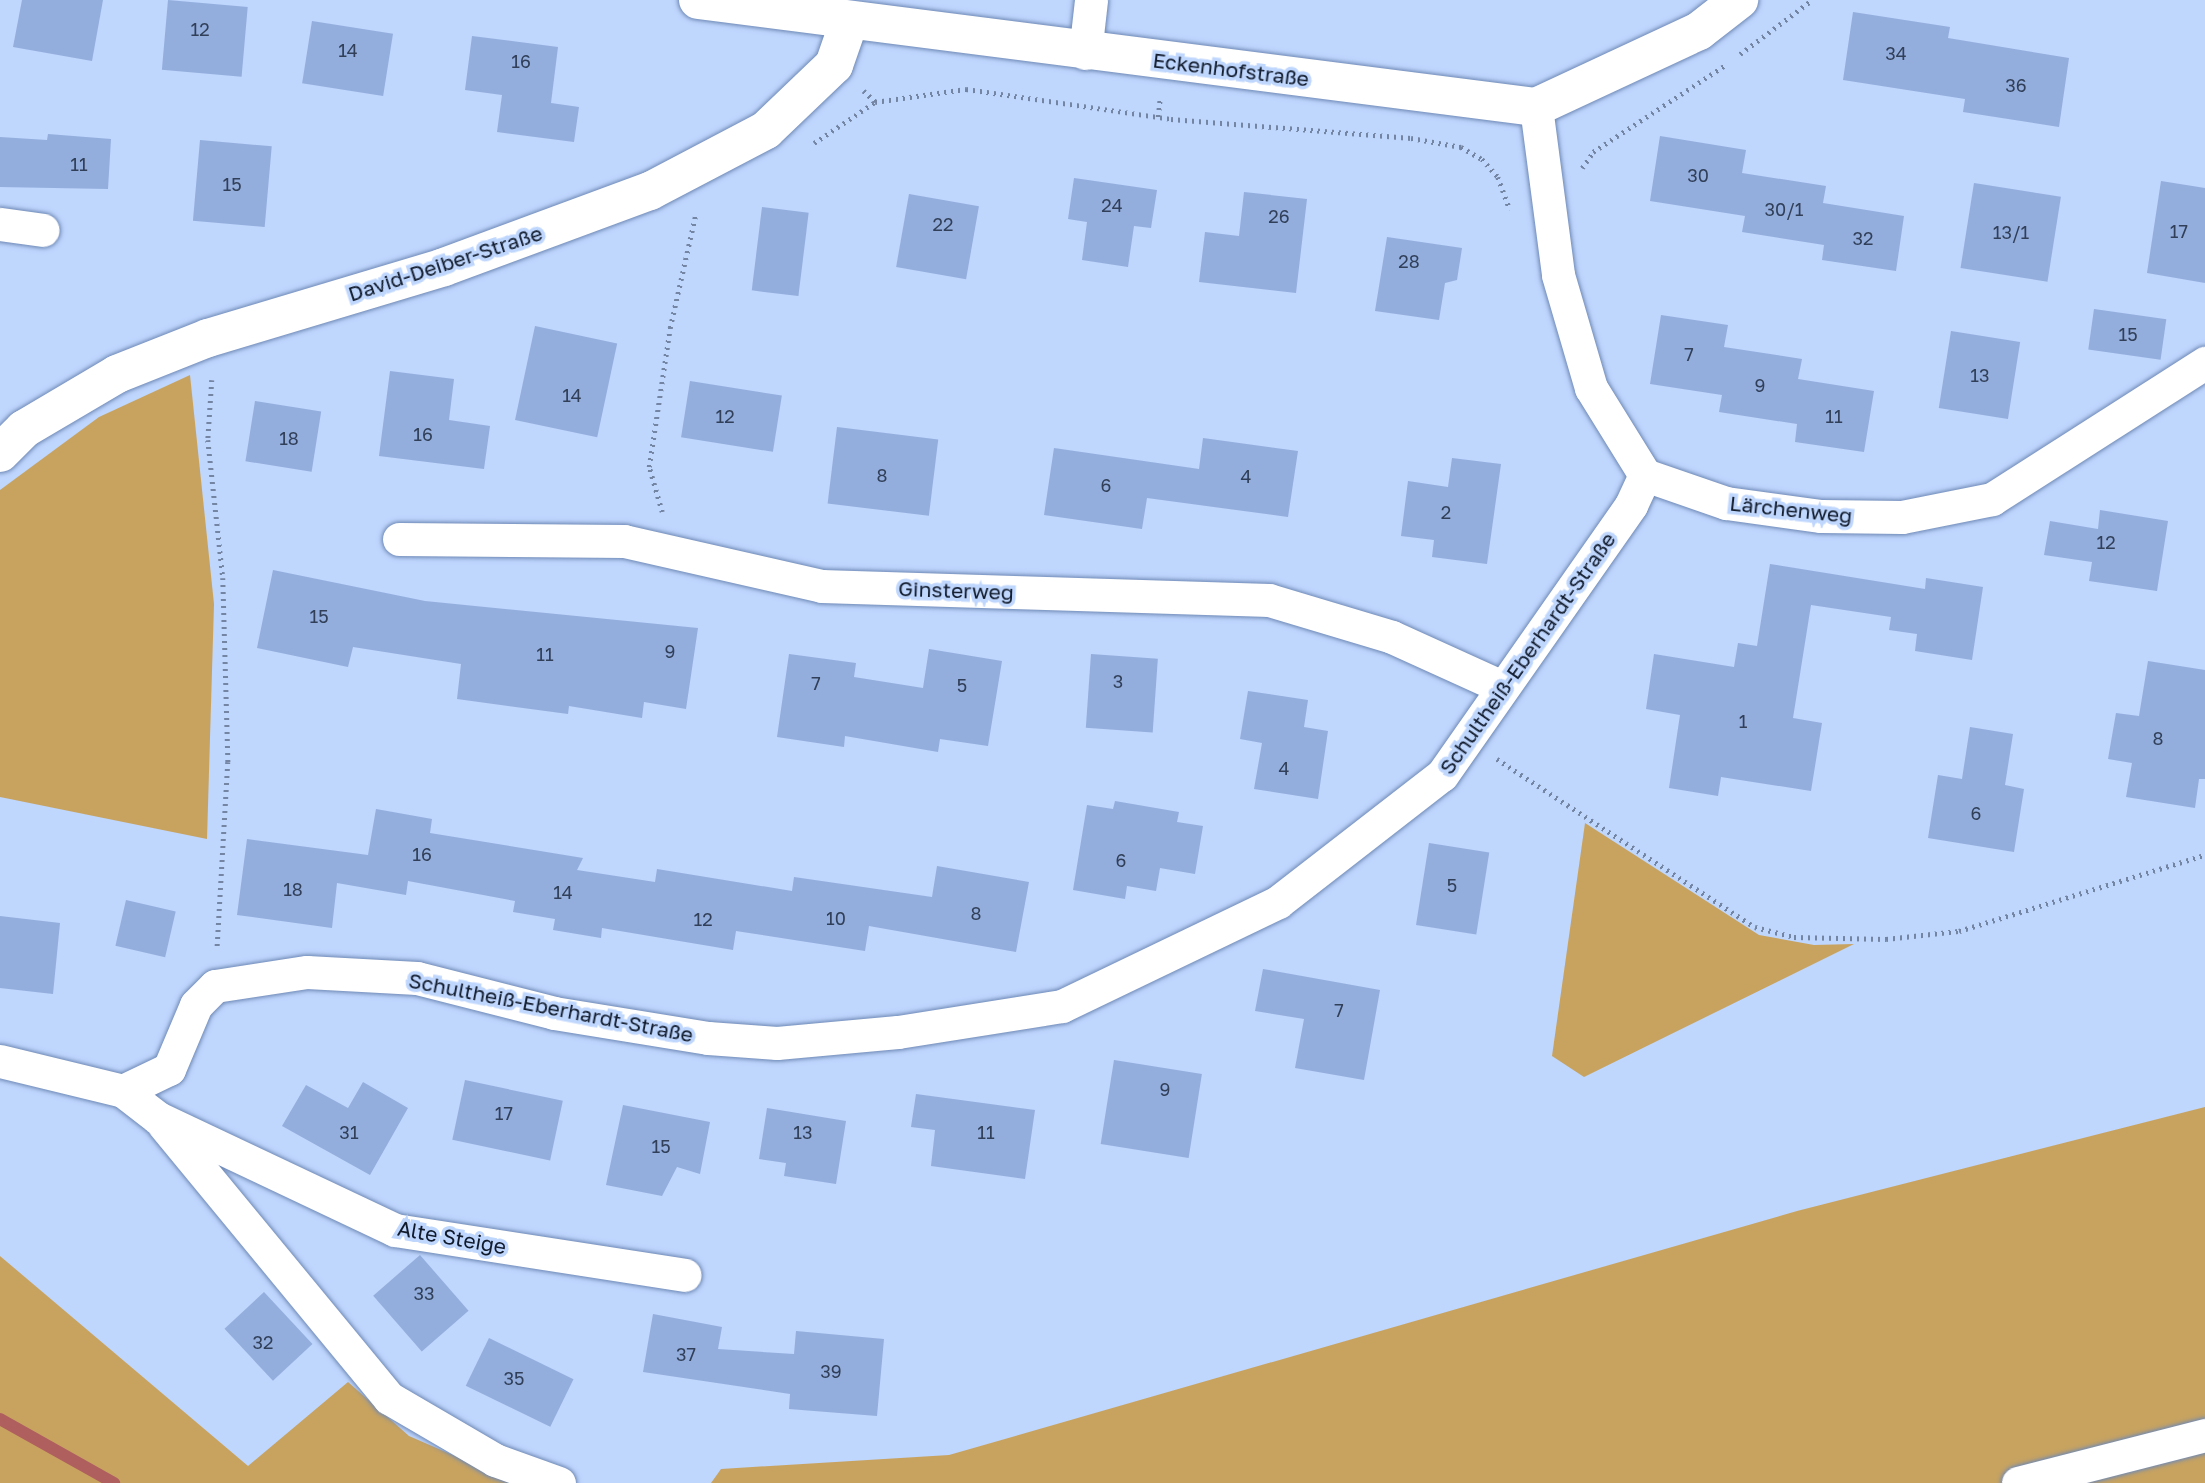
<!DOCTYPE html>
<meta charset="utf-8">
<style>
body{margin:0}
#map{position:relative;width:2205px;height:1483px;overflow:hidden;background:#bfd6fd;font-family:"Golos Text",sans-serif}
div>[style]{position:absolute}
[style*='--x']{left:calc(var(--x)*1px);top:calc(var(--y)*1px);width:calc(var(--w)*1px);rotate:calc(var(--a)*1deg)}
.green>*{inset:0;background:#c8a360}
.stream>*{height:12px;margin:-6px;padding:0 6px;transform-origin:6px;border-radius:6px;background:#b05f5f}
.building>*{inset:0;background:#93aedd;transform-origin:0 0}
.path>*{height:4.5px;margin-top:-2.25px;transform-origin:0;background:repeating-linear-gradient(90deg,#7485a3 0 2px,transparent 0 7px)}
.roads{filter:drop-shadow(0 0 2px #6e89b6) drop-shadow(0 0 2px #6e89b6)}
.street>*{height:33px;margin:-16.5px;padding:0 16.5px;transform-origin:16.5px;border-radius:16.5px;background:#fff}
.secondary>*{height:38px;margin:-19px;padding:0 19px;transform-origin:19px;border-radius:19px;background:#fff}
span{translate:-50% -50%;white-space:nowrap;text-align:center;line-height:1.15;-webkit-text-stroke:7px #bfd6fd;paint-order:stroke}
.number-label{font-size:18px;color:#313f58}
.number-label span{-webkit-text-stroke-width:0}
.street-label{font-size:21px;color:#101a2b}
</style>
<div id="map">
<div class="green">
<div style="clip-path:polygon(190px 375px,214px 604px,207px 839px,0 797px,0 490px,99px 417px)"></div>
<div style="clip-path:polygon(1585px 823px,1759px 935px,1814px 945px,1854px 944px,1584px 1077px,1552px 1056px)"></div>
<div style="clip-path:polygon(2205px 1107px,2205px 1483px,711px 1483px,721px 1469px,949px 1455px,1797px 1211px)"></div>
<div style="clip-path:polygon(0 1256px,248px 1466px,348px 1382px,409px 1436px,517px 1483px,0 1483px)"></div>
</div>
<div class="stream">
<div style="--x:0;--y:1419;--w:131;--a:29.3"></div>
</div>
<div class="building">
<div style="clip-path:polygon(22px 0,103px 0,92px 61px,13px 47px)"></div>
<div style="left:168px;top:0;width:80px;height:70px;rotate:5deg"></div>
<div style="clip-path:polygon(1853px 12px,1950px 27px,1948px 38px,2069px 58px,2059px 127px,1963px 112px,1965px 99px,1843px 80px)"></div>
<div style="left:312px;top:21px;width:82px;height:63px;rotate:9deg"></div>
<div style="clip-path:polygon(472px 36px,558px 47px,551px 103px,579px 107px,574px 142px,497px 132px,502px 95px,465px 90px)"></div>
<div style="clip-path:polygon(48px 134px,111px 139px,108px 189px,0 187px,0 137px,47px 140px)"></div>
<div style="clip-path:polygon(1660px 136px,1746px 150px,1742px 173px,1826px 186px,1823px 203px,1904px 216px,1896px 271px,1822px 260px,1824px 245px,1742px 232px,1745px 216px,1650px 201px)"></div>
<div style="left:200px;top:140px;width:72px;height:81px;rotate:5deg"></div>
<div style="clip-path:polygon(1074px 178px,1157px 190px,1151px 228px,1134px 226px,1128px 267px,1082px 260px,1087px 222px,1068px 219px)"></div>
<div style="clip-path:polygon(2161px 181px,2205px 188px,2205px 283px,2147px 273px)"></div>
<div style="left:1974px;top:183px;width:88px;height:86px;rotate:9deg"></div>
<div style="clip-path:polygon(1244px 192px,1307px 199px,1296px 293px,1199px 282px,1205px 232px,1239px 236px)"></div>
<div style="left:909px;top:194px;width:71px;height:74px;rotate:10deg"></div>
<div style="left:762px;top:207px;width:47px;height:84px;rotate:7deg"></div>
<div style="clip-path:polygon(1387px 237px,1462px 248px,1457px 280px,1445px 283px,1439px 320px,1375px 311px)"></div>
<div style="left:2094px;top:309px;width:73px;height:41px;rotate:8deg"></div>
<div style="clip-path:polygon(1661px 315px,1728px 325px,1724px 347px,1802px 359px,1798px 379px,1874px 391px,1864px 452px,1795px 442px,1797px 424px,1719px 412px,1722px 395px,1650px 384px)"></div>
<div style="left:535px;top:326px;width:84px;height:96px;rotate:12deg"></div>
<div style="left:1951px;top:331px;width:70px;height:78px;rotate:9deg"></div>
<div style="clip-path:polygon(390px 371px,454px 379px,449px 420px,490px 426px,484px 469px,379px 456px)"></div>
<div style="left:690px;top:381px;width:93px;height:57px;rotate:9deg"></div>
<div style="left:255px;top:401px;width:67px;height:61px;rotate:9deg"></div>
<div style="left:837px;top:427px;width:102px;height:77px;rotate:7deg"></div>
<div style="clip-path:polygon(1203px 438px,1298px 451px,1288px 517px,1147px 498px,1142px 529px,1044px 515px,1054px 448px,1199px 469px)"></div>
<div style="clip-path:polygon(1452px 458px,1501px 464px,1487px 564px,1432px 557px,1434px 540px,1401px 536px,1408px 481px,1448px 487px)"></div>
<div style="clip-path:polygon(2100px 510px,2168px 521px,2157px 591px,2089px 581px,2092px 562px,2044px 555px,2050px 521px,2098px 529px)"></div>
<div style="clip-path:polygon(1770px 564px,1925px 589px,1926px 578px,1983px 587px,1972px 660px,1915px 651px,1917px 634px,1889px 630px,1891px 617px,1811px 605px,1793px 718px,1822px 723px,1811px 791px,1721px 777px,1718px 796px,1669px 788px,1680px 715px,1646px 709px,1654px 654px,1734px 667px,1738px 643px,1757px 646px)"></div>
<div style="clip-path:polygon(273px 570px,425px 601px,698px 628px,686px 709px,644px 702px,642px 718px,569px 706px,568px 714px,457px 699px,461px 664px,353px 647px,348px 667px,257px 648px)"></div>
<div style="clip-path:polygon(929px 649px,1002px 661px,988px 746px,940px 739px,938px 752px,845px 736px,844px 747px,777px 737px,789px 654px,856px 663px,854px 677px,923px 688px)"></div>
<div style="left:1091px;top:654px;width:67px;height:74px;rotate:4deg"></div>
<div style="clip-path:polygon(2148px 661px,2205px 670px,2205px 779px,2199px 779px,2195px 808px,2126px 797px,2132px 763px,2108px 759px,2116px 713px,2139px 716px)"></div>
<div style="clip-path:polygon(1248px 691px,1308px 700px,1304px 727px,1328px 731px,1318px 799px,1254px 789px,1262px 743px,1240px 739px)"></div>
<div style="clip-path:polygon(1970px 727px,2013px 734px,2005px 785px,2024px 789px,2014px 852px,1928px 838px,1938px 775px,1962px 779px)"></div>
<div style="clip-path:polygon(1115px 801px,1179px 812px,1177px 822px,1203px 826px,1195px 874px,1160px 868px,1156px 891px,1127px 886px,1125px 899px,1073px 890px,1087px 805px,1113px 809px)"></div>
<div style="clip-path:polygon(376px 809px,432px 819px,430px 833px,583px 858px,577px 870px,655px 882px,657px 869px,792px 891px,794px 877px,932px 897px,937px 866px,1029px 882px,1016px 952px,869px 926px,865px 951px,736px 931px,733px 950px,602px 928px,601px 938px,553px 930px,555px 919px,513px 912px,515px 901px,408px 881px,406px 895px,337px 883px,332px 928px,237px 915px,247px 839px,368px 855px)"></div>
<div style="left:1429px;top:843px;width:61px;height:83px;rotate:9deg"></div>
<div style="left:126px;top:900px;width:51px;height:47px;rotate:13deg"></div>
<div style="clip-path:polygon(0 916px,60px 923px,53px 994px,0 988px)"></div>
<div style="clip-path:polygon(1263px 969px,1380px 990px,1364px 1080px,1295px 1068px,1304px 1019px,1255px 1011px)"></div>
<div style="left:1114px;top:1060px;width:89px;height:85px;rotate:9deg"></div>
<div style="left:465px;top:1080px;width:100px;height:61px;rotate:12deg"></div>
<div style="clip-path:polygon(363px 1082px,408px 1108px,370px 1175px,282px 1126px,306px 1085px,348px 1108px)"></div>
<div style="clip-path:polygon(916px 1094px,1035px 1110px,1025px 1179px,931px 1166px,935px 1130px,911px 1127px)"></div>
<div style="clip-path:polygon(623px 1105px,710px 1122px,700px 1174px,677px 1167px,662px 1196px,606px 1185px)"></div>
<div style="clip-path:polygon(767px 1108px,846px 1121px,836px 1184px,784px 1176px,786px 1163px,759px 1159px)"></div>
<div style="left:420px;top:1255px;width:74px;height:62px;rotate:49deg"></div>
<div style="left:264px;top:1292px;width:71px;height:54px;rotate:47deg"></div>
<div style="clip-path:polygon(653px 1314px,722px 1327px,718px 1349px,794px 1354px,796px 1331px,884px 1339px,877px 1416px,789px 1409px,790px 1394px,643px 1372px)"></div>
<div style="left:489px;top:1338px;width:94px;height:53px;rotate:26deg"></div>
</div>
<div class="path">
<div style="--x:1740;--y:54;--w:90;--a:-36.9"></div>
<div style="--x:875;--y:102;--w:92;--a:-8.1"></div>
<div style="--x:966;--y:89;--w:207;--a:8.3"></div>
<div style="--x:1171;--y:119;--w:241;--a:4.5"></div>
<div style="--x:1411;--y:138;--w:51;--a:10.2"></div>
<div style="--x:1461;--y:147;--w:24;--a:30"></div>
<div style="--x:1482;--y:159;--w:24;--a:48"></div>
<div style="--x:1498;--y:177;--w:35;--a:70"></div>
<div style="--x:1158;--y:117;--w:20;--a:-84"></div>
<div style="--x:814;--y:143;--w:73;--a:-33.9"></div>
<div style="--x:875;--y:102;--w:16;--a:-137"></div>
<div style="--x:1582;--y:168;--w:19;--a:-55"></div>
<div style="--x:1593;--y:152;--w:157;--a:-33.3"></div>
<div style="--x:212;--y:380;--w:60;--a:93.8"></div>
<div style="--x:208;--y:440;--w:139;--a:83.8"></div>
<div style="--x:223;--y:578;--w:184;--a:88.4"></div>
<div style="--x:228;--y:762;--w:188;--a:93.3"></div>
<div style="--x:662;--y:512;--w:47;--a:-106.1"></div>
<div style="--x:649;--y:467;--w:141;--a:-81.4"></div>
<div style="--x:670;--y:328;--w:118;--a:-77.3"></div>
<div style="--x:1497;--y:759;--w:308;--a:33.1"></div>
<div style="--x:1755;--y:927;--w:40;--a:14.4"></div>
<div style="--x:1794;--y:937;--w:92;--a:1.2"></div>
<div style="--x:1886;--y:939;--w:73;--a:-6.3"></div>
<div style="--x:1959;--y:931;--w:257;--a:-17.2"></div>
</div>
<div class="roads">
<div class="street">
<div style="--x:1085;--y:53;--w:53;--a:-83.5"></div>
<div style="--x:1536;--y:107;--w:169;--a:82.5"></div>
<div style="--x:1558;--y:275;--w:118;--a:73.7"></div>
<div style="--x:1591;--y:388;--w:102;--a:58.2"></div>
<div style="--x:1645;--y:475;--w:86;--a:19.1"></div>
<div style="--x:1726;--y:503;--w:96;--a:7.8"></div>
<div style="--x:1821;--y:516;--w:81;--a:0.7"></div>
<div style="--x:1902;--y:517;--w:92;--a:-11.3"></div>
<div style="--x:1992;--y:499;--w:253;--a:-32.6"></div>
<div style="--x:0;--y:224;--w:43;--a:7.9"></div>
<div style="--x:399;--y:539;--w:225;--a:0.5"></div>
<div style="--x:624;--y:541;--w:203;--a:12.8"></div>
<div style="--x:822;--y:586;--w:447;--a:1.8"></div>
<div style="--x:1269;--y:600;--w:128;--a:16.7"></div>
<div style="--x:1392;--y:637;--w:121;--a:24.4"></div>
<div style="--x:0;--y:1061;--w:127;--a:13.7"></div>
<div style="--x:123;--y:1091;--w:44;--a:37.6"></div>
<div style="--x:158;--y:1118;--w:262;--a:25.3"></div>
<div style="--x:395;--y:1230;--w:293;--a:8.8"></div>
<div style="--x:123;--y:1091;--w:51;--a:-25.6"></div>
<div style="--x:169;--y:1069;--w:69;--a:-67.1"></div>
<div style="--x:196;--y:1005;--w:27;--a:-45"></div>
<div style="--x:215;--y:986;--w:93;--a:-8.7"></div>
<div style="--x:307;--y:972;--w:110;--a:3.1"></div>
<div style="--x:417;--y:978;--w:141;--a:14.3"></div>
<div style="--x:554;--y:1013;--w:156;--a:9.2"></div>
<div style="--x:708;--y:1038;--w:69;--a:4.1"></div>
<div style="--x:777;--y:1043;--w:121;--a:-5.2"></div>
<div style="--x:898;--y:1032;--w:166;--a:-9"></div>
<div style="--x:1062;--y:1006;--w:240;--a:-25.7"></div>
<div style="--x:1278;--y:902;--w:207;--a:-37.8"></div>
<div style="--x:1442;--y:775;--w:330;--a:-55"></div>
<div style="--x:1631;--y:505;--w:33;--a:-65"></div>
<div style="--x:164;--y:1125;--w:354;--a:50.5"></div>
<div style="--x:389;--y:1398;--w:123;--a:30.3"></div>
<div style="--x:495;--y:1460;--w:68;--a:19.8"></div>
<div style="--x:2018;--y:1483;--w:193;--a:-14.4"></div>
</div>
<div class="secondary">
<div style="--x:698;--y:0;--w:845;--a:7.28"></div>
<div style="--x:1536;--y:107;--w:180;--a:-25"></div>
<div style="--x:1699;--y:31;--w:51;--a:-37.8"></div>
<div style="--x:0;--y:453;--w:34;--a:-45"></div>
<div style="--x:24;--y:429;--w:108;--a:-30.6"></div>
<div style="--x:117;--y:374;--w:98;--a:-21.6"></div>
<div style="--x:208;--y:338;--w:246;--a:-16.7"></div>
<div style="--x:444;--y:267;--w:220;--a:-20.3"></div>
<div style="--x:650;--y:191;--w:131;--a:-27.7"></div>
<div style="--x:766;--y:130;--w:94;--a:-43.7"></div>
<div style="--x:834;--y:65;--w:46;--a:-70.8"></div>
</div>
</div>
<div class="number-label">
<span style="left:200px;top:29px">12</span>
<span style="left:348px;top:50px">14</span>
<span style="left:1896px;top:53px">34</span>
<span style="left:521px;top:61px">16</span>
<span style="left:2016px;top:85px">36</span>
<span style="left:79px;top:164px">11</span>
<span style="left:1698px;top:175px">30</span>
<span style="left:232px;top:184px">15</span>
<span style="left:1112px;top:205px">24</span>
<span style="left:1784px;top:209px">30/1</span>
<span style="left:1279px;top:216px">26</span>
<span style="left:943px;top:224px">22</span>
<span style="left:2179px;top:231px">17</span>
<span style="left:2011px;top:232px">13/1</span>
<span style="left:1863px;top:238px">32</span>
<span style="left:1409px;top:261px">28</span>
<span style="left:2128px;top:334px">15</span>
<span style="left:1689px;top:354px">7</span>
<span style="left:1980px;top:375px">13</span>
<span style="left:1760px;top:385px">9</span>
<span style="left:572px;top:395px">14</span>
<span style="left:725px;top:416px">12</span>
<span style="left:1834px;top:416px">11</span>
<span style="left:423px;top:434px">16</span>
<span style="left:289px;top:438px">18</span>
<span style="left:882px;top:475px">8</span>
<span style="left:1246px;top:476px">4</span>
<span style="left:1106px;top:485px">6</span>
<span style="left:1446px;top:512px">2</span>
<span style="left:2106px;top:542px">12</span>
<span style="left:319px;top:616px">15</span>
<span style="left:670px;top:651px">9</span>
<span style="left:545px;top:654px">11</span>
<span style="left:1118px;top:681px">3</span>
<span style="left:816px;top:683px">7</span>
<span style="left:962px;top:685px">5</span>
<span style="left:1743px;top:721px">1</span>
<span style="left:2158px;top:738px">8</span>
<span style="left:1284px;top:768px">4</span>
<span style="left:1976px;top:813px">6</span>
<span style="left:422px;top:854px">16</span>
<span style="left:1121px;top:860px">6</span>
<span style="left:1452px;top:885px">5</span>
<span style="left:293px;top:889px">18</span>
<span style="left:563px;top:892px">14</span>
<span style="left:976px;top:913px">8</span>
<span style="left:836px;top:918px">10</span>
<span style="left:703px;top:919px">12</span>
<span style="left:1339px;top:1010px">7</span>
<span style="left:1165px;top:1089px">9</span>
<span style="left:504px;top:1113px">17</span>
<span style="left:349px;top:1132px">31</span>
<span style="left:803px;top:1132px">13</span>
<span style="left:986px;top:1132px">11</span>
<span style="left:661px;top:1146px">15</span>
<span style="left:424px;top:1293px">33</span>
<span style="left:263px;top:1342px">32</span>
<span style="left:686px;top:1354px">37</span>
<span style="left:831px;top:1371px">39</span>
<span style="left:514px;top:1378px">35</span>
</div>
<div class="street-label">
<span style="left:1231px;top:69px;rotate:7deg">Eckenhofstraße</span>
<span style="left:445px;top:263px;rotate:-18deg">David-Deiber-Straße</span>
<span style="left:1791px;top:509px;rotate:6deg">Lärchenweg</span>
<span style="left:956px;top:590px;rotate:2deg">Ginsterweg</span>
<span style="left:1527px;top:653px;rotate:-55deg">Schultheiß-Eberhardt-Straße</span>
<span style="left:551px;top:1007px;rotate:11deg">Schultheiß-Eberhardt-Straße</span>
<span style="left:452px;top:1237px;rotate:10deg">Alte Steige</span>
</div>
</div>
